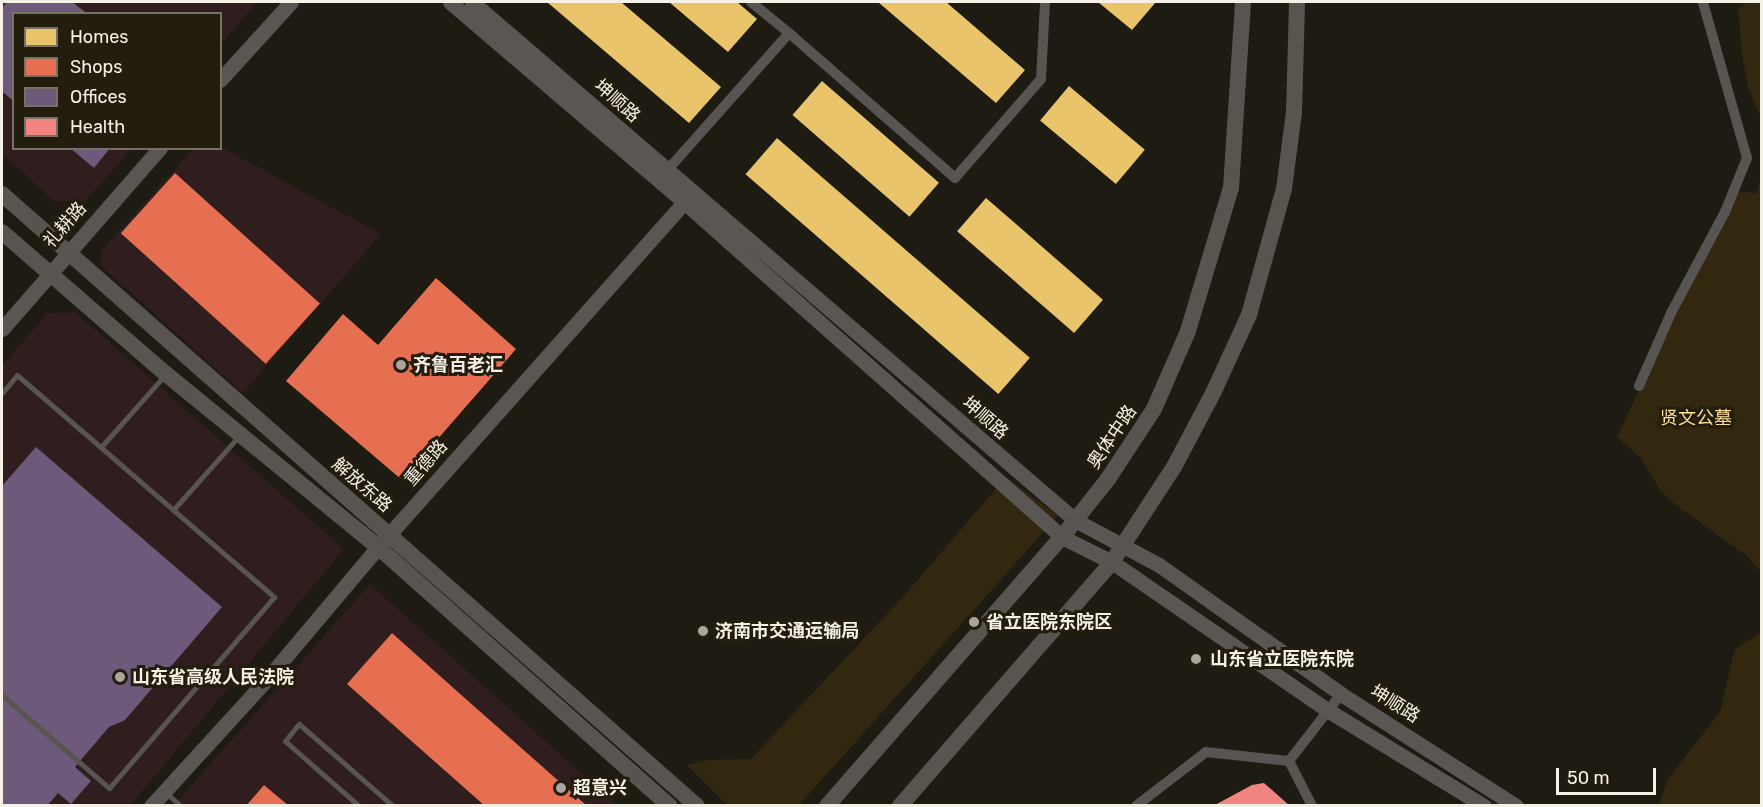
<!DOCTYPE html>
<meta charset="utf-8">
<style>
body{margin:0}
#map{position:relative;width:1763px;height:807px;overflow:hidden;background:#1e1b13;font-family:Rubik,"Noto Sans SC",sans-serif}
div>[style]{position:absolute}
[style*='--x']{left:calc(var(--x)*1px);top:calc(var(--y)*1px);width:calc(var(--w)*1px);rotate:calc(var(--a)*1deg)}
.commercial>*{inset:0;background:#2f1e1d}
.green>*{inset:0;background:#322810}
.homes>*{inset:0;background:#e9c46a;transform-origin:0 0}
.shops>*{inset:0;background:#e76f51;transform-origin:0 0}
.offices>*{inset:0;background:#6d597a}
.health>*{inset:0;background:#f28482}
.lane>*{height:5px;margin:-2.5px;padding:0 2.5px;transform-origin:2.5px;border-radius:2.5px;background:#575452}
.street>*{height:10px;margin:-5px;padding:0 5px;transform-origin:5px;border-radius:5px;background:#575452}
.secondary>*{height:15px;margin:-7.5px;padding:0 7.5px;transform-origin:7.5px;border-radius:7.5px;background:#5a5654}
.primary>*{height:16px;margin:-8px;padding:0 8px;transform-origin:8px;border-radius:8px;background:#585450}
.dots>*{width:16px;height:16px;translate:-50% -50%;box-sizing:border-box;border:3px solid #231d0e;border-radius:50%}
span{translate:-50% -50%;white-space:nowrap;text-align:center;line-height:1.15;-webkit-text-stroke:6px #231d0e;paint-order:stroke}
.street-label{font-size:18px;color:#f5f1e7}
.poi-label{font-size:18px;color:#f5f1e7;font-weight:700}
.left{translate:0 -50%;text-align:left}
.park-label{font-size:18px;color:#fddf9c}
.frame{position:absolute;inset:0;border:3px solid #f5f1e7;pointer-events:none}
.legend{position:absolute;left:12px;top:12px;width:210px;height:138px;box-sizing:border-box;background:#231d0e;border:2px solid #777265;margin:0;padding:8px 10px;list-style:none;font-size:18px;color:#f5f1e7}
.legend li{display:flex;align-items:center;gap:12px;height:30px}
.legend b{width:30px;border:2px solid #777265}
.scale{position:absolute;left:1556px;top:768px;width:100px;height:27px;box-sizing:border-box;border:3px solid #f5f1e7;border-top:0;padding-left:8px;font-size:18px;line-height:21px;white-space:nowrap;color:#f5f1e7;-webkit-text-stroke:4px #231d0e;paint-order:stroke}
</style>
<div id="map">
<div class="commercial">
<div style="clip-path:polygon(2px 2px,257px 2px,221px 44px,220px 14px,14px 14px,14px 148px,131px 149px,85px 202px,54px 201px,2px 154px)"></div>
<div style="clip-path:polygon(221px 147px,381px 234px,243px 393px,102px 267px,101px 251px,193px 149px)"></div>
<div style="clip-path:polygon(75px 312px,344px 549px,131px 805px,2px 806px,2px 366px,47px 313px)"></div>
<div style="clip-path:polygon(370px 584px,617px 805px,173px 806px)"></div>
</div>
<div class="green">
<div style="clip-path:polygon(1748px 2px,1761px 2px,1761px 118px,1748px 87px,1742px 54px,1738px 9px)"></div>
<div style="clip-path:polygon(1761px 174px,1761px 572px,1747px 556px,1677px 506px,1660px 490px,1640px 457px,1617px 437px,1734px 190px,1757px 194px)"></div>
<div style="clip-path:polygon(1006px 477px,1058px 516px,799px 805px,729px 805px,721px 799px,687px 765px,708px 760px,751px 759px,902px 598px)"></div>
<div style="clip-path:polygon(1761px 632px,1761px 805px,1659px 805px,1668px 779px,1720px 712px,1735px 649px)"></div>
</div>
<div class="homes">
<div style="clip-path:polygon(547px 2px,621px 2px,721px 87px,689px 123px)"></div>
<div style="clip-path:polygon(669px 2px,737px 2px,757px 19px,728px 52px)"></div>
<div style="clip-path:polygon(878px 2px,946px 2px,1025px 70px,996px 103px)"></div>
<div style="clip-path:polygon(1098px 2px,1156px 2px,1132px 30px)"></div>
<div style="left:822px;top:81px;width:155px;height:45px;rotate:41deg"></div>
<div style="left:1069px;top:86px;width:99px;height:45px;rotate:40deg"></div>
<div style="left:777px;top:138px;width:335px;height:48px;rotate:41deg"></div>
<div style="left:986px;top:198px;width:155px;height:44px;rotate:41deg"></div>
</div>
<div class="shops">
<div style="clip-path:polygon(40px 2px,72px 2px,87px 14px,30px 14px)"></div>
<div style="clip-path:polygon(14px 33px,14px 101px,2px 91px,2px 47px)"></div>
<div style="left:175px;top:173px;width:195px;height:81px;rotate:42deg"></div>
<div style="clip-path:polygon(436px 278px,516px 349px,402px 480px,286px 381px,343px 314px,378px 345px)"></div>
<div style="clip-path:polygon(392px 633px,459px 693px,587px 806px,485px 806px,347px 684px)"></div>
<div style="clip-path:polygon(264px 785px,289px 806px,246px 806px)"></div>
</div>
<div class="offices">
<div style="clip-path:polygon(7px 2px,72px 2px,87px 14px,14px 14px,14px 101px,2px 91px,2px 8px)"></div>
<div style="clip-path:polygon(70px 148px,110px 148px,94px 168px)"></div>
<div style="clip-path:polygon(36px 447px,222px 607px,125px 720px,109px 727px,75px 767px,91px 781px,71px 804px,58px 793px,47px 806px,2px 806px,2px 486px)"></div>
</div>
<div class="health">
<div style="clip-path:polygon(1264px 783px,1290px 806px,1213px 806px,1252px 785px)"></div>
</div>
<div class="lane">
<div style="--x:2;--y:393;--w:23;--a:-50"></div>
<div style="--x:17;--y:375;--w:340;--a:40.8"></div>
<div style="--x:274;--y:597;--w:252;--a:130.8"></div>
<div style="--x:109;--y:788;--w:142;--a:-139"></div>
<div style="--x:101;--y:447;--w:96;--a:-48.4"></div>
<div style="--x:173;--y:510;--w:98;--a:-48.3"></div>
<div style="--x:165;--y:792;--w:21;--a:41"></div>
<div style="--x:359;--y:806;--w:98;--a:-138.7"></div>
<div style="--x:285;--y:741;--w:22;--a:-51"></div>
<div style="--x:299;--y:724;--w:125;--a:41.1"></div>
</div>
<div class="street">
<div style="--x:789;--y:33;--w:220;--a:41.1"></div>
<div style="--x:955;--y:178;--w:131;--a:-49"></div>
<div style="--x:1041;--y:79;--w:77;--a:-87"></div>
<div style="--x:664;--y:174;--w:188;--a:-48.4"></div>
<div style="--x:789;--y:33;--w:49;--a:-140.8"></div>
<div style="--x:1639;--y:386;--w:80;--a:-66.3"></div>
<div style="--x:1671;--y:313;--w:115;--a:-61.9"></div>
<div style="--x:1725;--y:212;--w:58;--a:-67.8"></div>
<div style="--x:1747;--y:158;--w:162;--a:-105.8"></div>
<div style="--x:1289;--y:761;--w:51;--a:62.9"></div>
<div style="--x:1136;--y:806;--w:88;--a:-37.6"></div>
<div style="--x:1206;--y:752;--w:83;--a:6.2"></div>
<div style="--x:1289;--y:761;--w:85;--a:-52.2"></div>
</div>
<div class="secondary">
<div style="--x:450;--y:2;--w:308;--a:40.5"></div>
<div style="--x:684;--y:202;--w:505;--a:41.55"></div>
<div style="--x:1062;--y:537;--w:56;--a:26.6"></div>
<div style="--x:1112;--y:562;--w:263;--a:34.5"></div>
<div style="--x:1329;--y:711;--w:182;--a:31.5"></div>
<div style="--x:472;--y:2;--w:795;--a:40.66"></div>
<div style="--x:1075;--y:520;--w:95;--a:28.2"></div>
<div style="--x:1159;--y:565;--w:223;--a:35.3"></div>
<div style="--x:1341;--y:694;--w:208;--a:32.6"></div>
<div style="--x:220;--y:80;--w:105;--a:-47.7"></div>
<div style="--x:2;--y:329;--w:240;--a:-48.9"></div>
<div style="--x:151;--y:806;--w:171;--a:-47.6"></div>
<div style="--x:266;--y:680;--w:174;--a:-49.9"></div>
<div style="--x:378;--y:547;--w:461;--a:-48.4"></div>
</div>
<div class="primary">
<div style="--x:2;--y:194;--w:926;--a:41.37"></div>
<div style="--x:2;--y:232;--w:217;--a:40.9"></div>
<div style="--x:166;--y:374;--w:274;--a:39.2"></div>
<div style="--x:378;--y:547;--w:390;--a:41.6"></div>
<div style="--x:827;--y:806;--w:357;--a:-48.9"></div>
<div style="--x:1062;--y:537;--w:74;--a:-51.6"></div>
<div style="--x:1108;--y:479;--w:84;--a:-56.7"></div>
<div style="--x:1154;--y:409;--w:85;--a:-66.4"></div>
<div style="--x:1188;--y:331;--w:149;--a:-73.3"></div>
<div style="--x:1231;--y:188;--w:186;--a:-86.3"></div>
<div style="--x:900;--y:806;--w:323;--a:-49"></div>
<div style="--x:1112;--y:562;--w:113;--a:-56.9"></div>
<div style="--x:1174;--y:467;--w:86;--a:-62.2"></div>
<div style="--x:1214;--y:391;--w:84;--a:-65.3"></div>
<div style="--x:1249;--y:315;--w:131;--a:-74.5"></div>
<div style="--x:1284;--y:189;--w:78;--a:-82.6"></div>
<div style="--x:1294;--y:112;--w:110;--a:-88.4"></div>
</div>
<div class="dots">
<div style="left:401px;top:365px;background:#aaa69d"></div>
<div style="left:974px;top:622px;background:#aaa69d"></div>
<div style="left:703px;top:631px;background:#aaa69d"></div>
<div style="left:1196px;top:659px;background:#aaa69d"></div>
<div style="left:120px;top:677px;background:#aaa69d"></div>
<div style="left:561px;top:788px;background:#aaa69d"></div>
</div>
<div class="street-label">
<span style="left:617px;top:101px;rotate:41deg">坤顺路</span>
<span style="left:65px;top:225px;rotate:-49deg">礼耕路</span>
<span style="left:985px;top:418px;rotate:41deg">坤顺路</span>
<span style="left:1112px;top:437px;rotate:-56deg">奥体中路</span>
<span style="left:426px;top:463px;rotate:-49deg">重德路</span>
<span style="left:362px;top:485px;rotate:41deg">解放东路</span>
<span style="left:1395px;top:704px;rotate:32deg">坤顺路</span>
</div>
<div class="poi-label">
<span class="left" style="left:413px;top:365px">齐鲁百老汇</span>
<span class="left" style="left:986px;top:622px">省立医院东院区</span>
<span class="left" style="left:715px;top:631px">济南市交通运输局</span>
<span class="left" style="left:1210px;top:659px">山东省立医院东院</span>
<span class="left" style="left:132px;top:677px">山东省高级人民法院</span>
<span class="left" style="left:573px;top:788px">超意兴</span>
</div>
<div class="park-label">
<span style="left:1696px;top:418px">贤文公墓</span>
</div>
<div class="frame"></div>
<ul class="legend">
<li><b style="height:16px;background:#e9c46a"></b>Homes</li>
<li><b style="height:16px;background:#e76f51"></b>Shops</li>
<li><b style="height:16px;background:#6d597a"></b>Offices</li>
<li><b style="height:16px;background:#f28482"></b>Health</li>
</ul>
<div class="scale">50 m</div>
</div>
